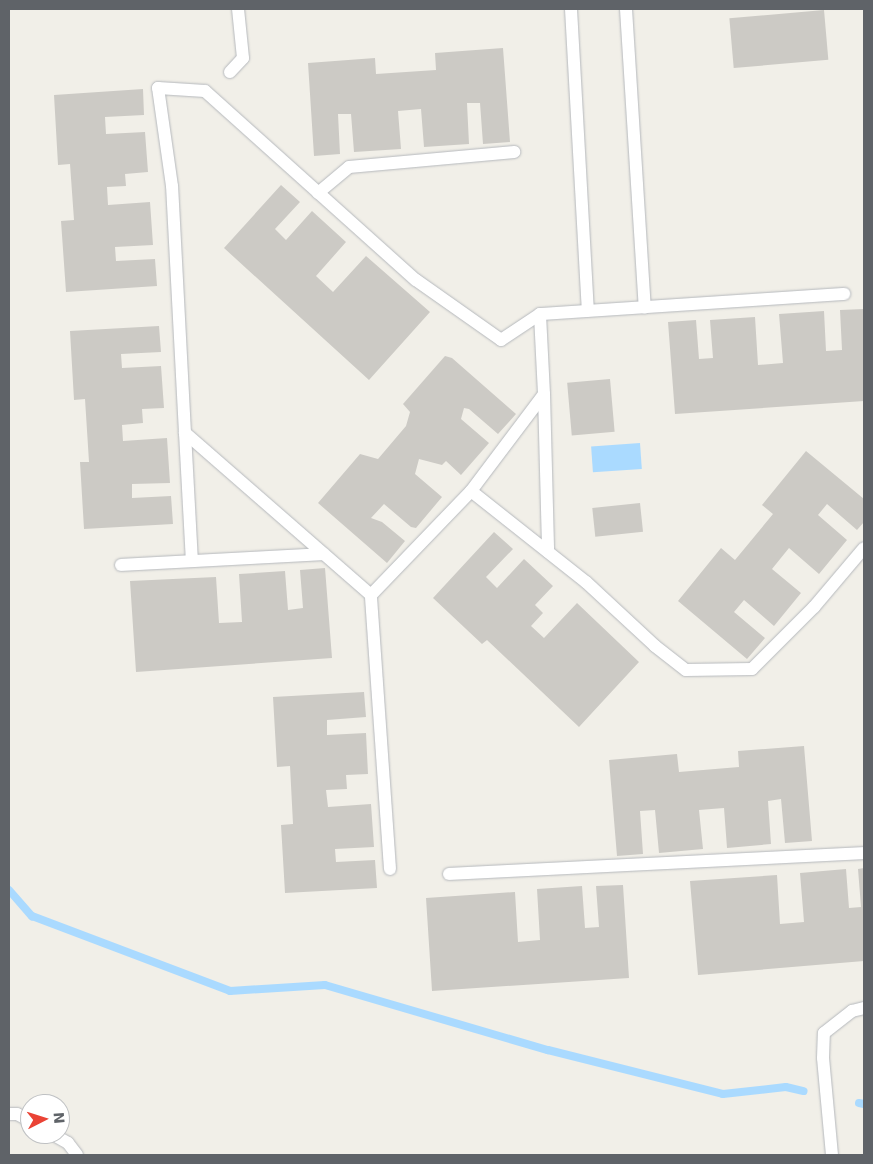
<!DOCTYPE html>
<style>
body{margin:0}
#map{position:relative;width:873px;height:1164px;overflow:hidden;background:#f1efe8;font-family:"DejaVu Sans",sans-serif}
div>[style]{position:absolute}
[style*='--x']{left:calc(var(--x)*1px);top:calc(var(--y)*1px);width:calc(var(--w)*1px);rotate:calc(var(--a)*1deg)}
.water>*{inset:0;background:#aadaff;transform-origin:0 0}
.stream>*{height:8px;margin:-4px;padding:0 4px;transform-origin:4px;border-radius:4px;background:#aadaff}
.building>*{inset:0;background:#cccac5;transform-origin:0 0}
.roads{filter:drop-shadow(0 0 1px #b5b8bc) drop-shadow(0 0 1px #b5b8bc)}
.service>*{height:12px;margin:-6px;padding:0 6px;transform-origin:6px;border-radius:6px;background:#fff}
span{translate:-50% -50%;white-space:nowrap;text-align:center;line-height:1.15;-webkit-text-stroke:4.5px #fff;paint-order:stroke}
.frame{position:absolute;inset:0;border:10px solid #5f6368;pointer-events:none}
.north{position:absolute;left:20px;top:1094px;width:50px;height:50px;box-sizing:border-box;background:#fff;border:1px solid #bfc1c3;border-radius:50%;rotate:85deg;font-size:14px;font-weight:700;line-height:20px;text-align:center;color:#5f6368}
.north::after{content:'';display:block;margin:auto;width:18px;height:22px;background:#ea4335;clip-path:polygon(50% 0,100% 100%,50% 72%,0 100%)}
</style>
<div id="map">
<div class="water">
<div style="left:640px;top:443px;width:26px;height:49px;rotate:86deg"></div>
</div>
<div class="stream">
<div style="--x:9;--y:890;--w:35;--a:49"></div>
<div style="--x:32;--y:916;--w:212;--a:20.7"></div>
<div style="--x:230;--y:991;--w:95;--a:-3.6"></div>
<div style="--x:325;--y:985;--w:232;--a:16.3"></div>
<div style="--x:548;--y:1050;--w:180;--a:14.1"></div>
<div style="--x:723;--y:1094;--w:63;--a:-6.3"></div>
<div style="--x:786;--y:1087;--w:18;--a:13"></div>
<div style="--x:859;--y:1103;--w:5;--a:11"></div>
</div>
<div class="building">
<div style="left:824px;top:10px;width:50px;height:95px;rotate:85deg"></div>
<div style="clip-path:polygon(503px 48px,510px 142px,483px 144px,480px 103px,467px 103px,469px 144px,424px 147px,421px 109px,398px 111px,401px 149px,354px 152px,351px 114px,338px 114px,340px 154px,314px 156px,308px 63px,375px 58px,376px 74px,436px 70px,435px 53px)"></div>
<div style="clip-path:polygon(143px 89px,144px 115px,105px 117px,106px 134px,145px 132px,148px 172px,125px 174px,126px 186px,107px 187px,108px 205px,150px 202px,153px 245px,115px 247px,116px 261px,155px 259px,157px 286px,66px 292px,61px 221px,74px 220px,70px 164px,58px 165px,54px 95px)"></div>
<div style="clip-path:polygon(281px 185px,300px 202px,275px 229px,286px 240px,312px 211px,346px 242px,316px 276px,333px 292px,366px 256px,430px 312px,369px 380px,224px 248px)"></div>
<div style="clip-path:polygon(864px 309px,864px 401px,675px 414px,668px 322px,696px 320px,699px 359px,713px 358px,710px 320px,755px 317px,758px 365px,783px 363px,779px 314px,824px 311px,826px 351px,842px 350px,840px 310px)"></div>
<div style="clip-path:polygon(159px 326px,161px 352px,121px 354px,122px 368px,161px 366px,164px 408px,142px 409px,143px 423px,122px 425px,123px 441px,167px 438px,170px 483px,132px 484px,132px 498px,171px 496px,173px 524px,84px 529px,80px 462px,89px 462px,85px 399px,74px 400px,70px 331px)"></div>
<div style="clip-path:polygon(445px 356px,452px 358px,516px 414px,498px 434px,469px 409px,464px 408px,461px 419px,489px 443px,461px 475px,446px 461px,442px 465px,419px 459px,415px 474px,442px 497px,416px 528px,411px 527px,384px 504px,371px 518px,382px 522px,405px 541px,387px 563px,318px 503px,360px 454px,378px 459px,406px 426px,410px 412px,403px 404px)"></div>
<div style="left:610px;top:379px;width:53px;height:43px;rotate:85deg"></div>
<div style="clip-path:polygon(806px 451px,864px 499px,864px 522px,857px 530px,827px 504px,818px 515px,847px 540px,819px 574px,789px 548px,772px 569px,801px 593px,774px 626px,744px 600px,734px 612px,765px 638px,747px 659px,678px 601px,721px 548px,735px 560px,773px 514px,762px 505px)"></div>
<div style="left:640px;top:503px;width:29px;height:48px;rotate:84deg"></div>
<div style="clip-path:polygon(494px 532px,513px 549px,486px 577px,497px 588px,524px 559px,553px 586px,535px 605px,543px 613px,531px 626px,544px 638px,577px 603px,639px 662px,579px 727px,487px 640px,482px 644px,433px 598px)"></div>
<div style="clip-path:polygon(325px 568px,332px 658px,136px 672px,130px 581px,216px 577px,219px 623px,242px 622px,239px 574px,285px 571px,288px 610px,303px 608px,300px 570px)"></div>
<div style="clip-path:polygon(364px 692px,366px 717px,327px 720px,327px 735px,366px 733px,368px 774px,346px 775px,347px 789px,326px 790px,328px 807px,371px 804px,374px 847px,335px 849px,336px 862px,375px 860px,377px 888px,285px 893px,281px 825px,293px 824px,290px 766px,277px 767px,273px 697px)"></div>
<div style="clip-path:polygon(804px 746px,812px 841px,785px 843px,781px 799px,768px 801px,771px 844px,727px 848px,724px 808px,699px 810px,703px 849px,659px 853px,655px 810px,640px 811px,643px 854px,617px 856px,609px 760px,677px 754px,679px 772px,739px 767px,738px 751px)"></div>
<div style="clip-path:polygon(864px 868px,864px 961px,698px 975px,690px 881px,777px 875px,780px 924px,804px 922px,800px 873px,846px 869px,849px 908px,861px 907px,858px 869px)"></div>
<div style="clip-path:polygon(623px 885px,629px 978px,432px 991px,426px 898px,515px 892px,518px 942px,540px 940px,537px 889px,582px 886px,585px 928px,599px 927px,596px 886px)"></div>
</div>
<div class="roads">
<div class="service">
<div style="--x:571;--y:9;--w:302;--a:86.8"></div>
<div style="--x:626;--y:9;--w:299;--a:86.4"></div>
<div style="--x:230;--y:72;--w:19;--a:-47"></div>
<div style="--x:243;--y:58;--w:49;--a:-95.8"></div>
<div style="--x:318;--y:193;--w:40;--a:-40"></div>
<div style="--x:349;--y:167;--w:166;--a:-5.2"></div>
<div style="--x:544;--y:394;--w:158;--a:88.5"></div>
<div style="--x:185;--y:433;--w:128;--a:86.9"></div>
<div style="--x:471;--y:491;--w:121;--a:-53"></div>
<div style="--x:544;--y:394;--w:80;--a:-92.9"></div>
<div style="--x:121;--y:565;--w:203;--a:-3.1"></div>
<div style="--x:371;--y:595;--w:144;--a:-46.1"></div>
<div style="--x:471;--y:491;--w:147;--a:38.4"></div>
<div style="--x:586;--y:582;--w:94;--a:42.8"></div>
<div style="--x:655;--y:646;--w:39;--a:38"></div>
<div style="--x:686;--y:670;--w:66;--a:-0.9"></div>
<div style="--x:752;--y:669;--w:88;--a:-45"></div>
<div style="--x:814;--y:607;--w:77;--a:-49.7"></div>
<div style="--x:390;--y:869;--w:275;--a:-94"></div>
<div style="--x:371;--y:595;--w:247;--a:-138.9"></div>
<div style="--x:185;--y:433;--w:247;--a:-93"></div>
<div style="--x:172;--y:186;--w:99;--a:-98.1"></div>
<div style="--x:158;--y:88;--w:47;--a:3.7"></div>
<div style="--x:205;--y:91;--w:283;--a:41.9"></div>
<div style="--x:416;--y:280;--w:104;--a:35.2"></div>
<div style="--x:501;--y:340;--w:47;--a:-33.7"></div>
<div style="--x:540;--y:314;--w:305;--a:-3.8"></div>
<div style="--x:449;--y:874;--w:416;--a:-2.9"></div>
<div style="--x:9;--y:1114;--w:8;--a:0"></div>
<div style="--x:17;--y:1114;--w:15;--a:28"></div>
<div style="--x:52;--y:1134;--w:18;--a:29"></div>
<div style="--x:68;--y:1143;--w:15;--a:53"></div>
<div style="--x:832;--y:1155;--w:97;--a:-95.3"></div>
<div style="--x:823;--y:1058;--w:25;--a:-88"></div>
<div style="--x:824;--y:1033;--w:36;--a:-38"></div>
<div style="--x:852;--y:1011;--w:12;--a:-14"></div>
</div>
</div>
<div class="frame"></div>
<div class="north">N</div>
</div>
